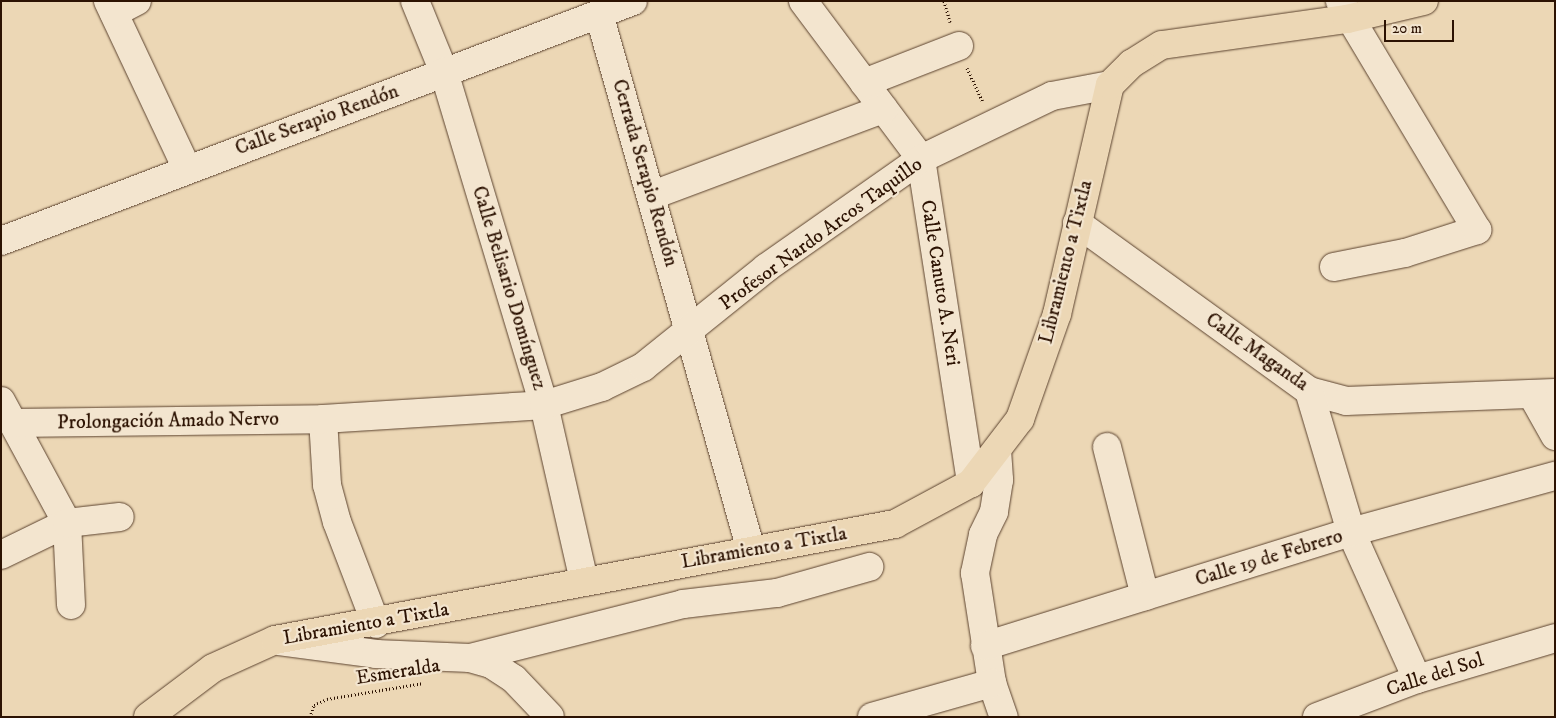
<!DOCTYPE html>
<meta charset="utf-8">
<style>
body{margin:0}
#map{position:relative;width:1556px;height:718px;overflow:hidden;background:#ecd7b5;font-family:"IM FELL DW Pica",serif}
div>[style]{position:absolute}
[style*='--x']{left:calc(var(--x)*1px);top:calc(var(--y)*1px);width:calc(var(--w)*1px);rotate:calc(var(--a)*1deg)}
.path>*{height:3px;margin-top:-1.5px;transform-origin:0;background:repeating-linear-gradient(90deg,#2c1202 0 1px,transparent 0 3.5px)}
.roads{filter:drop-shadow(0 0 1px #5c432f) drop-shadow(0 0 1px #5c432f)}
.minor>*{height:28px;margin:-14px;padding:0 14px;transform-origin:14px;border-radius:14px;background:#f3e5cf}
.major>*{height:28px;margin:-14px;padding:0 14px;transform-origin:14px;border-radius:14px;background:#ecd7b5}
span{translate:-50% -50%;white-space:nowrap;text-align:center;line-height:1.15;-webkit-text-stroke:4.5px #f3e5cf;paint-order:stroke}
.street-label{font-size:20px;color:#2c1202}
.frame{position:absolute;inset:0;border:2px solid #2c1202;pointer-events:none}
.scale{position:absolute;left:1384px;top:20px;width:70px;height:22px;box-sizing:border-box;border:2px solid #2c1202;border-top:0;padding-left:6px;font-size:15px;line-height:18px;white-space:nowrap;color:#2c1202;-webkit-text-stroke:4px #f3e5cf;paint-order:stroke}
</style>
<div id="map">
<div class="path">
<div style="--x:944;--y:1;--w:22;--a:74"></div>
<div style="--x:967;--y:68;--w:38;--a:65"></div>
<div style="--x:310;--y:717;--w:13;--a:-72"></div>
<div style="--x:314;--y:705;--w:14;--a:-25"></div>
<div style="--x:327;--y:699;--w:98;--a:-9.4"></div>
</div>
<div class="roads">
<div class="minor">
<div style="--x:108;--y:1;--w:186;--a:64.8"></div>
<div style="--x:415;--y:1;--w:77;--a:67.8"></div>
<div style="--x:444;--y:72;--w:348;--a:73.3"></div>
<div style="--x:544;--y:405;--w:180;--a:77.2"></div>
<div style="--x:803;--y:1;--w:197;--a:53.2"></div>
<div style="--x:921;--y:159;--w:328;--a:81.2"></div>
<div style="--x:114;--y:13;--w:26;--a:-28"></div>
<div style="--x:599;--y:14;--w:557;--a:74.17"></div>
<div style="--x:864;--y:83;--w:102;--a:-21.3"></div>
<div style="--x:653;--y:195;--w:246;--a:-20.5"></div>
<div style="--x:1077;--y:223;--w:286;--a:35.9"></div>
<div style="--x:1309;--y:391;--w:38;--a:15"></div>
<div style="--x:1346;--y:401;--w:209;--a:-2.2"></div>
<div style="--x:1;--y:241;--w:676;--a:-20.79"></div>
<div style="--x:1334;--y:267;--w:72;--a:-11.2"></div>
<div style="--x:1405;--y:253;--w:76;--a:-17.7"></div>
<div style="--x:1477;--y:230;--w:267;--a:-120.9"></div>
<div style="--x:1309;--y:391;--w:147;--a:73.4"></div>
<div style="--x:1351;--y:532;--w:161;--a:65.8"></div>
<div style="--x:1532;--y:395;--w:47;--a:60.7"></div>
<div style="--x:1;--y:401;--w:139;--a:61.6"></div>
<div style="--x:67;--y:523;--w:82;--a:87.2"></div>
<div style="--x:323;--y:419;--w:66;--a:86.5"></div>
<div style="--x:327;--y:485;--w:38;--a:75"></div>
<div style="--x:337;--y:522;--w:109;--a:69.1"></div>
<div style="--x:13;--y:423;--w:310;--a:-0.7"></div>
<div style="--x:323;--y:419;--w:221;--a:-3.6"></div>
<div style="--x:544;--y:405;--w:61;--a:-17.2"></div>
<div style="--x:602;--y:387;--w:46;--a:-26"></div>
<div style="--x:643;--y:367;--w:158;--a:-38.8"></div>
<div style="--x:766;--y:268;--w:189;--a:-35.1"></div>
<div style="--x:921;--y:159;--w:145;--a:-25.7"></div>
<div style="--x:1052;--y:96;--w:59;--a:-10.7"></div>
<div style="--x:1107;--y:447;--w:154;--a:75.7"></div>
<div style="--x:997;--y:450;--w:30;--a:86"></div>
<div style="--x:999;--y:480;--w:32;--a:99"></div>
<div style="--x:994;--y:512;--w:25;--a:116"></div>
<div style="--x:983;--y:535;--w:39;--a:102"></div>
<div style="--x:975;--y:573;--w:111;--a:81.2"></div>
<div style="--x:992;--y:683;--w:36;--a:71"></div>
<div style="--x:1;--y:555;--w:73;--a:-25.9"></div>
<div style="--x:67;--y:523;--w:53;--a:-6.5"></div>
<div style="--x:279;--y:641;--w:98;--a:7.6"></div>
<div style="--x:376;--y:654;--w:94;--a:2.4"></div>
<div style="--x:470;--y:658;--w:22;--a:16"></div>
<div style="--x:491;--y:664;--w:27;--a:33"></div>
<div style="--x:514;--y:679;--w:52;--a:46.5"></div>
<div style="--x:985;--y:646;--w:383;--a:-17.3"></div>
<div style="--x:1351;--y:532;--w:212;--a:-15.4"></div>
<div style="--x:470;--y:658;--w:220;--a:-14.2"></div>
<div style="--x:683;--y:604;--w:95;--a:-6.7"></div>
<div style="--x:777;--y:593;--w:96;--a:-15.8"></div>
<div style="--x:872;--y:717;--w:125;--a:-15.8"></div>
<div style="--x:1317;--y:717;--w:107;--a:-20.8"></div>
<div style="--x:1417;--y:679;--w:144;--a:-16.5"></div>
</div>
<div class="major">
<div style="--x:148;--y:717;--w:81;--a:-37"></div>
<div style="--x:213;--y:668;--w:68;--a:-24.3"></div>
<div style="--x:275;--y:640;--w:631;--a:-10.6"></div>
<div style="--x:895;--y:524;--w:86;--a:-28.3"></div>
<div style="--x:971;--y:483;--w:81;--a:-52.6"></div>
<div style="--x:1020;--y:419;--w:111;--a:-70.6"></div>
<div style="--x:1057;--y:314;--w:235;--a:-77"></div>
<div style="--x:1110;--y:85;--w:30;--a:-45"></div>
<div style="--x:1131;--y:64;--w:36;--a:-32"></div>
<div style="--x:1162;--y:45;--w:187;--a:-8"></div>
<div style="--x:1347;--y:19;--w:79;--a:-13.2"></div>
</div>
</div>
<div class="street-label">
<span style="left:317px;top:120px;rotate:-20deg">Calle Serapio Rendón</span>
<span style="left:645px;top:173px;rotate:74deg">Cerrada Serapio Rendón</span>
<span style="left:821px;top:234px;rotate:-36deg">Profesor Nardo Arcos Taquillo</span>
<span style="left:1066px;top:262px;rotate:-76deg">Libramiento a Tixtla</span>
<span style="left:940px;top:283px;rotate:81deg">Calle Canuto A. Neri</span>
<span style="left:509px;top:288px;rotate:73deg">Calle Belisario Domínguez</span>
<span style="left:1257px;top:352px;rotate:35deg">Calle Maganda</span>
<span style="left:168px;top:421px;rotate:-1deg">Prolongación Amado Nervo</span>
<span style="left:764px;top:548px;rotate:-10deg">Libramiento a Tixtla</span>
<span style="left:1269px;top:558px;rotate:-17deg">Calle 19 de Febrero</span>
<span style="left:366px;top:624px;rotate:-10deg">Libramiento a Tixtla</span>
<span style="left:398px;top:672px;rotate:-9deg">Esmeralda</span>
<span style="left:1435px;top:675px;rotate:-18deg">Calle del Sol</span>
</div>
<div class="frame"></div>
<div class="scale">20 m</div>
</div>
